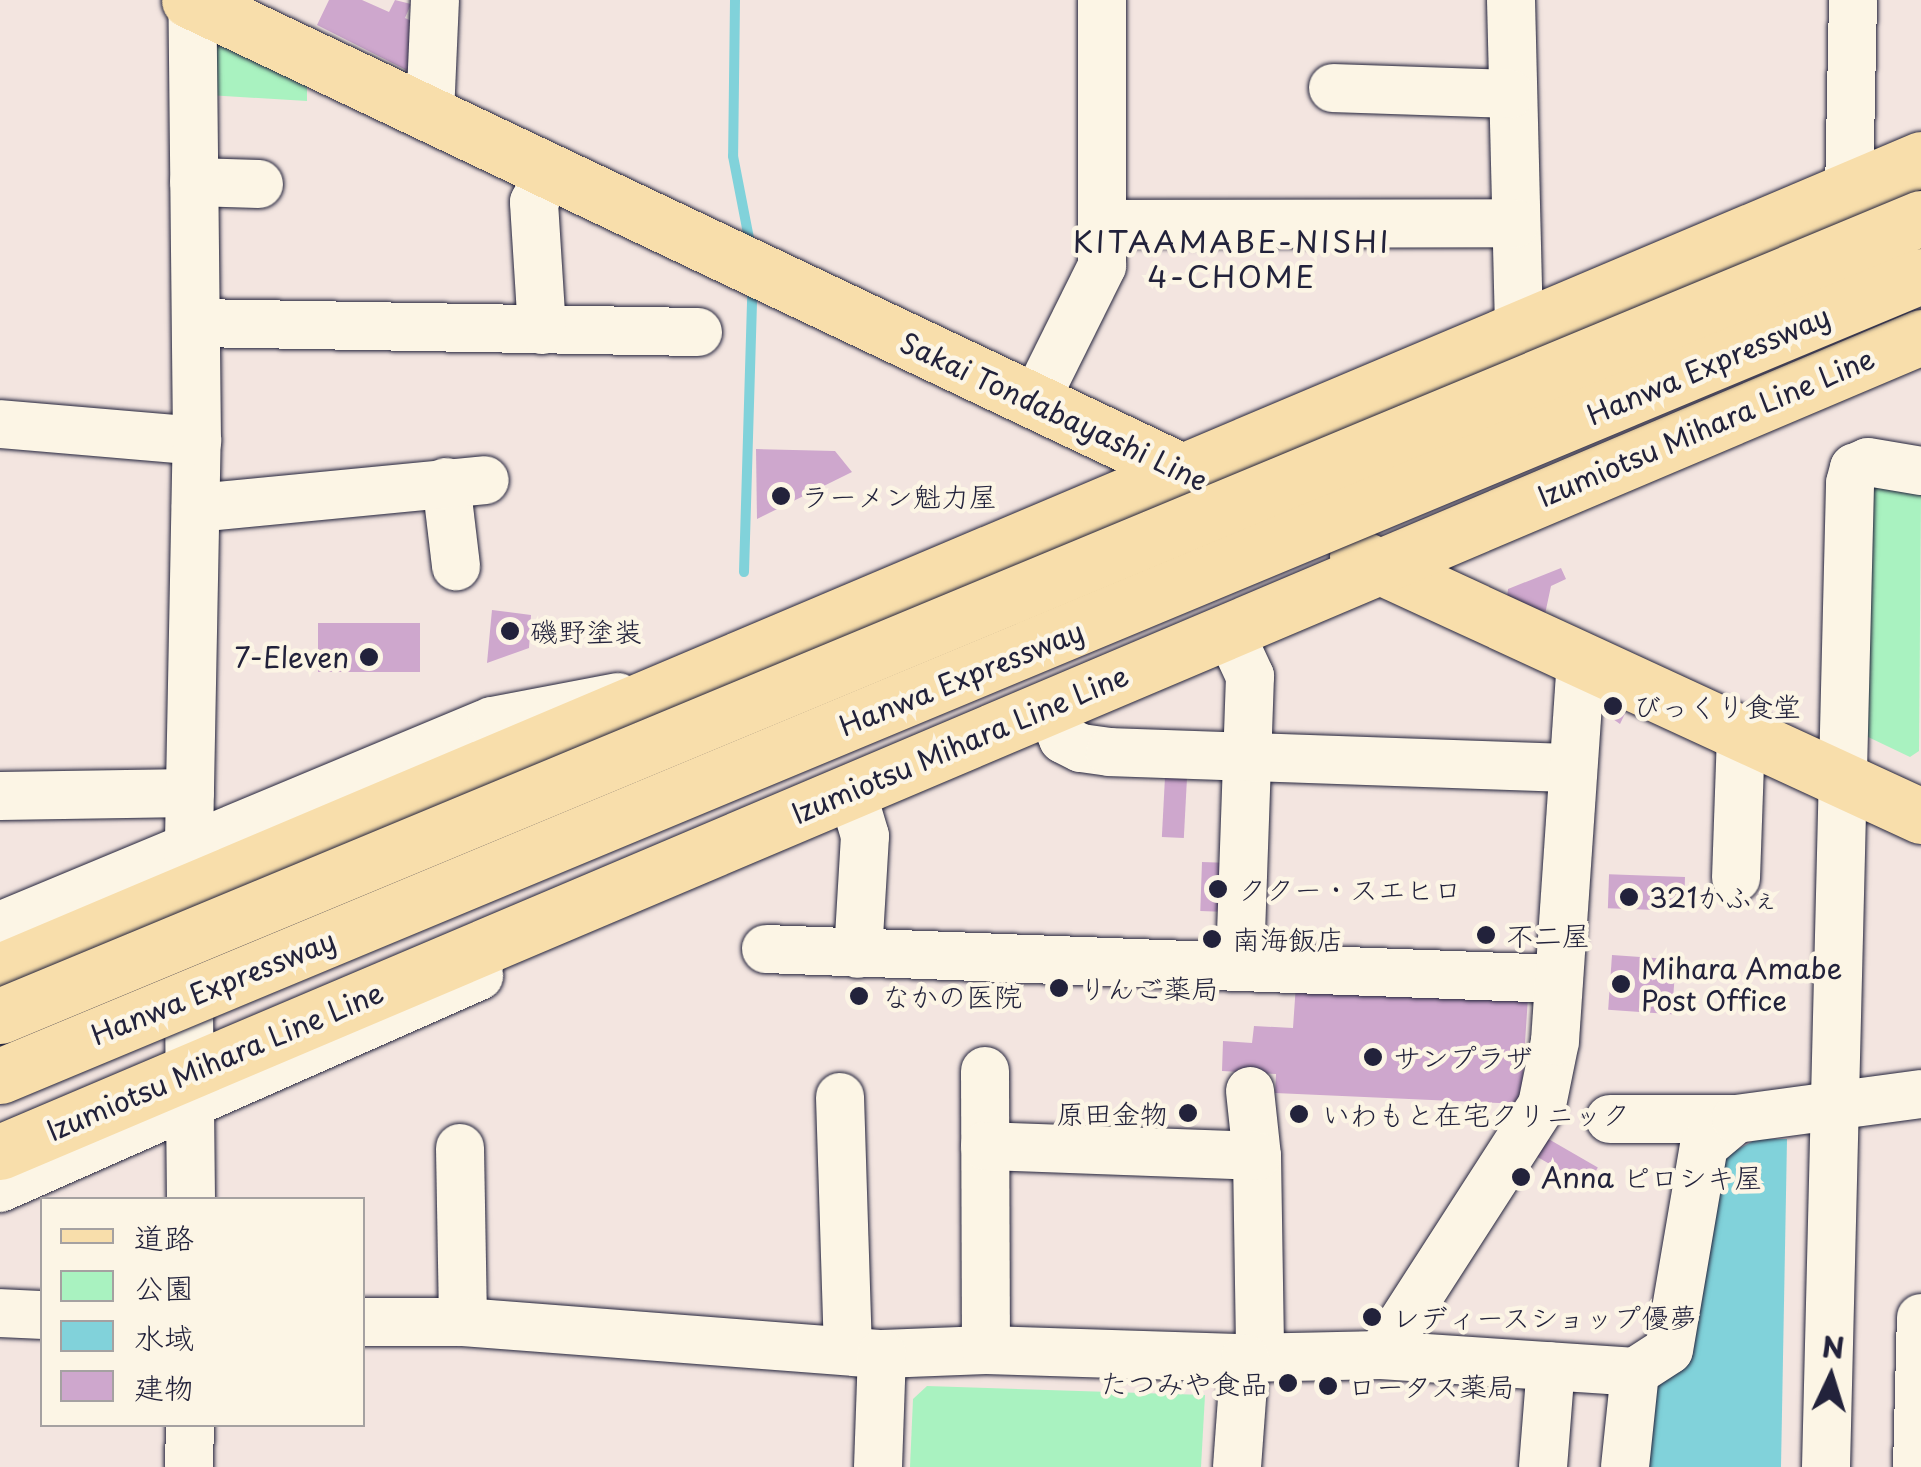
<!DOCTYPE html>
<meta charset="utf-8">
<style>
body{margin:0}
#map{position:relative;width:1921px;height:1467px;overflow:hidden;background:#f3e5e0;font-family:"Playpen Sans","Klee One",sans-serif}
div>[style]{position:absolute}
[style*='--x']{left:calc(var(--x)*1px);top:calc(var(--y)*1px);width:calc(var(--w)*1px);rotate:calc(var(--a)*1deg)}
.green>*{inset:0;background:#a9f2c0}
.water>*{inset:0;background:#81d2da}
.stream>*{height:10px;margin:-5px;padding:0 5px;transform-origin:5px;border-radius:5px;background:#81d2da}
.building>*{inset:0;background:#cea7cd;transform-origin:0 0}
.roads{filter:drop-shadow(0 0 2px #22223b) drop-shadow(0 0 2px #22223b)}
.minor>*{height:48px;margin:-24px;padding:0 24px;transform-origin:24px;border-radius:24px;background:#fcf5e5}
.major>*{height:55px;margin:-27.5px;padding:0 27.5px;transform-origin:27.5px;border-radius:27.5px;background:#f8deab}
.bridges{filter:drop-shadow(0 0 2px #22223b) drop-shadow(0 0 2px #22223b)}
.highway-bridge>*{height:55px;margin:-27.5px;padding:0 27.5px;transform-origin:27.5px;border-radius:27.5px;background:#f8deab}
.dots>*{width:28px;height:28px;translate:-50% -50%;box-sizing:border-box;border:5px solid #fcf5e5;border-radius:50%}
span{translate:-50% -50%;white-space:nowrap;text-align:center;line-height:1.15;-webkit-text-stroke:9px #fcf5e5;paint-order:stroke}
.street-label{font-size:28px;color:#22223b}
.poi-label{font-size:28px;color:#22223b}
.left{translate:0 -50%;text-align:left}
.right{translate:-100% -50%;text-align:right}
.neighbourhood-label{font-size:30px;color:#22223b;letter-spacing:2.5px}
.legend{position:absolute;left:40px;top:1197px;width:325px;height:230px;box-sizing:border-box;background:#fcf5e5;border:2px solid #a5a1a1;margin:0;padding:12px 18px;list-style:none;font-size:30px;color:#22223b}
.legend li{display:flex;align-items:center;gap:20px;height:50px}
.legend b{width:50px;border:2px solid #a5a1a1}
.north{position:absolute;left:1781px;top:1327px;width:100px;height:100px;-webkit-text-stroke:8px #fcf5e5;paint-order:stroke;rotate:4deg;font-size:28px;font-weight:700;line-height:40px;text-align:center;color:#22223b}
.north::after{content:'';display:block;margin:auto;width:35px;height:45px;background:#22223b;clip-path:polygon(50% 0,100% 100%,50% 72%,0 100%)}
</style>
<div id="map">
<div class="green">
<div style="clip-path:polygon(219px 41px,307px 86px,307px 101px,208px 95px,208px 49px)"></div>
<div style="clip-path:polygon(1868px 483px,1920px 491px,1921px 495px,1919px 751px,1910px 757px,1866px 736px)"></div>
<div style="clip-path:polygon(927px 1386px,1205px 1395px,1201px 1467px,910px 1467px,913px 1399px)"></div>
</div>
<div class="water">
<div style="clip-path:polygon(1757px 1139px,1787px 1139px,1781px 1467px,1640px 1467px,1650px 1376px,1718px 1160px)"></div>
</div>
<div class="stream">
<div style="--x:735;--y:0;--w:156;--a:90.7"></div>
<div style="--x:733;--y:156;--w:84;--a:79"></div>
<div style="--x:744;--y:572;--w:275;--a:-88.3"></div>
</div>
<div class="building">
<div style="clip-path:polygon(329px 0,362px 0,389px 12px,395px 0,411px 4px,405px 18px,422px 26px,414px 74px,317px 25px)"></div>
<div style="clip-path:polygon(756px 449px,835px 451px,852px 472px,757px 519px)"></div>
<div style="clip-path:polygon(1561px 568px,1566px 579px,1551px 586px,1544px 619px,1507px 598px,1508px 589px)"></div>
<div style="clip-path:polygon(492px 610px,531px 615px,529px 648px,487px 663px)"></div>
<div style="left:318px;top:623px;width:102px;height:49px"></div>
<div style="clip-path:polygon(1605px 689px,1631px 701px,1620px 724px,1596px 707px)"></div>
<div style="left:1165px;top:777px;width:22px;height:60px;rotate:3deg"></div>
<div style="left:1202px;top:862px;width:28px;height:49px;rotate:2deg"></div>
<div style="left:1685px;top:877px;width:34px;height:76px;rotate:92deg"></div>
<div style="left:1612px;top:955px;width:64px;height:55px;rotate:4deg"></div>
<div style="clip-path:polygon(1296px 984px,1528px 997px,1521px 1104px,1275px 1093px,1276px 1074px,1222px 1071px,1223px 1041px,1252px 1043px,1254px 1026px,1293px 1028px)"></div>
<div style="left:1545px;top:1137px;width:61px;height:21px;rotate:30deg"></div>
</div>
<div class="roads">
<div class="minor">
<div style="--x:1511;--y:0;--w:330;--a:88.6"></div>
<div style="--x:1333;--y:88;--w:177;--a:1.9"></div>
<div style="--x:430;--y:114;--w:114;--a:-87.5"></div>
<div style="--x:194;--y:182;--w:65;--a:1.8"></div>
<div style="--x:1849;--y:191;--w:191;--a:-88.8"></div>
<div style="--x:1104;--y:224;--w:411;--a:-0.1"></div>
<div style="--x:196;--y:323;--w:502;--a:1.03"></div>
<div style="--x:542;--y:330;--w:128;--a:-93.6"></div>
<div style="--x:534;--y:202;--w:35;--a:-61"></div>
<div style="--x:1034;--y:403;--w:153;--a:-63.6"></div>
<div style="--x:1102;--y:266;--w:266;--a:-90"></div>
<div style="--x:0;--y:424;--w:198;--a:4.9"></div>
<div style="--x:446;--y:482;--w:85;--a:83.2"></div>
<div style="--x:196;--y:508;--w:290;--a:-5.5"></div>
<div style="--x:1229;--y:631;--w:50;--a:65"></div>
<div style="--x:1250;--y:676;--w:289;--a:92"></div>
<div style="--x:1049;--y:707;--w:35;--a:66"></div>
<div style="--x:1063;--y:739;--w:20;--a:27"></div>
<div style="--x:1081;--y:748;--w:29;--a:8"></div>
<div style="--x:1110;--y:752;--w:463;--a:2"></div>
<div style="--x:851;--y:789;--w:49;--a:73.4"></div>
<div style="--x:865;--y:836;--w:118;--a:93.4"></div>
<div style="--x:0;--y:796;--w:190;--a:-0.9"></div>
<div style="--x:1736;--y:878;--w:144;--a:-88"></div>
<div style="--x:0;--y:926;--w:533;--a:-22.62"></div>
<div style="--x:492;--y:721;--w:128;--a:-10.8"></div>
<div style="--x:766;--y:949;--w:793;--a:2.17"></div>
<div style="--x:985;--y:1071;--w:279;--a:89.8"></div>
<div style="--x:1250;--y:1091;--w:65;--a:83.9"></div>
<div style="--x:1257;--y:1156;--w:201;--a:89.1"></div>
<div style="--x:840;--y:1097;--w:254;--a:88.2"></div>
<div style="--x:1610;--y:1119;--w:126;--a:0"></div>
<div style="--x:985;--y:1146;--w:272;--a:2.1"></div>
<div style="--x:460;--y:1148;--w:174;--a:89"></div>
<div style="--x:0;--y:1188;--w:524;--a:-23.87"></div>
<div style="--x:191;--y:1200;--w:308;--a:-90.6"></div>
<div style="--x:188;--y:892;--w:451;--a:-88.9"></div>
<div style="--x:197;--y:441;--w:441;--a:-90.6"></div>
<div style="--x:0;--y:1313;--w:42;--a:2.7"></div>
<div style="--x:362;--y:1322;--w:101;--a:0"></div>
<div style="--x:463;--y:1322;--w:420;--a:4.4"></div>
<div style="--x:882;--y:1354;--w:104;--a:-2.2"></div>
<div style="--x:986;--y:1350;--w:259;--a:1.8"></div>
<div style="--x:1245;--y:1358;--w:136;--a:-1.3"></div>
<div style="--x:1381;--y:1355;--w:255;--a:3.8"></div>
<div style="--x:1635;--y:1372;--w:40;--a:-32.9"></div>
<div style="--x:1669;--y:1350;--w:207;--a:-80.3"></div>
<div style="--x:1704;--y:1146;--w:42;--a:-40.2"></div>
<div style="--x:1736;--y:1119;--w:187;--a:-7.7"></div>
<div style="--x:1381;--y:1355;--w:297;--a:-57.2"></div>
<div style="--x:1542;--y:1105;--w:65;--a:-78.5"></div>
<div style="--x:1555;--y:1041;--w:383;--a:-86.1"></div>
<div style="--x:189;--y:1467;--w:43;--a:-88.7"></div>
<div style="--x:878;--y:1467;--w:113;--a:-88"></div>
<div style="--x:1237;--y:1467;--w:109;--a:-85.8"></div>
<div style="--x:1543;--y:1467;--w:101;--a:-85.5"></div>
<div style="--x:1625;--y:1467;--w:96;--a:-84"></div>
<div style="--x:1826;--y:1467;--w:984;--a:-88.6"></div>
<div style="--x:1850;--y:483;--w:16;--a:-75"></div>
<div style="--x:1854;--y:468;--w:15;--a:-23"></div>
<div style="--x:1868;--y:462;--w:54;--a:9.6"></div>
<div style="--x:1917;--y:1467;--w:149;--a:-88.5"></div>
</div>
<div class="major">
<div style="--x:189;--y:0;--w:1127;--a:25.38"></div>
<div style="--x:1357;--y:556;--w:621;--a:24.75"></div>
<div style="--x:0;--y:971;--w:2086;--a:-22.91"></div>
<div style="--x:0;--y:1152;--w:2087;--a:-22.99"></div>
</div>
</div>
<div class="bridges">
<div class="highway-bridge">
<div style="--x:0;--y:1016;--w:2080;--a:-22.56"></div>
<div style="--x:0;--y:1076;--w:2081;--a:-22.61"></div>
</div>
</div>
<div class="dots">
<div style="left:781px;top:496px;background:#22223b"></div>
<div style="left:510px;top:631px;background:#22223b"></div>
<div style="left:369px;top:657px;background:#22223b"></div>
<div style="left:1613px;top:706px;background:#22223b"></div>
<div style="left:1218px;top:889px;background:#22223b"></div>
<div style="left:1629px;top:897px;background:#22223b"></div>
<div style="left:1486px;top:935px;background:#22223b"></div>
<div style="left:1212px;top:939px;background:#22223b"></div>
<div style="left:1621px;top:984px;background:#22223b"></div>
<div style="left:1059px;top:988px;background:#22223b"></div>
<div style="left:859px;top:996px;background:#22223b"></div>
<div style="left:1373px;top:1057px;background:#22223b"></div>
<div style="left:1188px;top:1113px;background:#22223b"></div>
<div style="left:1299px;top:1114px;background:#22223b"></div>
<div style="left:1521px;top:1177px;background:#22223b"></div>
<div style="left:1372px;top:1317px;background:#22223b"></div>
<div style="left:1288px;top:1383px;background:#22223b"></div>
<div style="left:1328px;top:1386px;background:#22223b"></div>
</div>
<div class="street-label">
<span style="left:1708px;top:365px;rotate:-23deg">Hanwa Expressway</span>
<span style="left:1054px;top:411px;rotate:25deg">Sakai Tondabayashi Line</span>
<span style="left:1706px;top:427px;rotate:-23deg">Izumiotsu Mihara Line Line</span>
<span style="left:961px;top:678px;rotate:-22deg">Hanwa Expressway</span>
<span style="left:960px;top:744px;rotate:-23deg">Izumiotsu Mihara Line Line</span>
<span style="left:213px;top:987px;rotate:-22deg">Hanwa Expressway</span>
<span style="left:215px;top:1061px;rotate:-23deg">Izumiotsu Mihara Line Line</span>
</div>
<div class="poi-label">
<span class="left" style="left:801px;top:496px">ラーメン魁力屋</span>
<span class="left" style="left:530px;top:631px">磯野塗装</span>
<span class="right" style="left:349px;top:657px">7-Eleven</span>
<span class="left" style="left:1633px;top:706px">びっくり食堂</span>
<span class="left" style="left:1238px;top:889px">ククー・スエヒロ</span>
<span class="left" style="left:1649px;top:897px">321かふぇ</span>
<span class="left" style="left:1506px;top:935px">不二屋</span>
<span class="left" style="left:1232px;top:939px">南海飯店</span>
<span class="left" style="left:1641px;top:984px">Mihara Amabe<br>Post Office</span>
<span class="left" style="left:1079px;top:988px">りんご薬局</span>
<span class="left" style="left:882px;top:996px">なかの医院</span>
<span class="left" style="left:1393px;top:1057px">サンプラザ</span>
<span class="right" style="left:1168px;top:1113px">原田金物</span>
<span class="left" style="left:1322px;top:1114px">いわもと在宅クリニック</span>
<span class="left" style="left:1541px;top:1177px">Anna ピロシキ屋</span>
<span class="left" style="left:1392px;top:1317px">レディースショップ優夢</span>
<span class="right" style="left:1268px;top:1383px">たつみや食品</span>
<span class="left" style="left:1348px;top:1386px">ロータス薬局</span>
</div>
<div class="neighbourhood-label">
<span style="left:1232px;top:258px">KITAAMABE-NISHI<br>4-CHOME</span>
</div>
<ul class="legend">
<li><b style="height:12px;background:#f8deab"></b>道路</li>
<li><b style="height:28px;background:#a9f2c0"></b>公園</li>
<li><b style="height:28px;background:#81d2da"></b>水域</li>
<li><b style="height:28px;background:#cea7cd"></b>建物</li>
</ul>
<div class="north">N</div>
</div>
